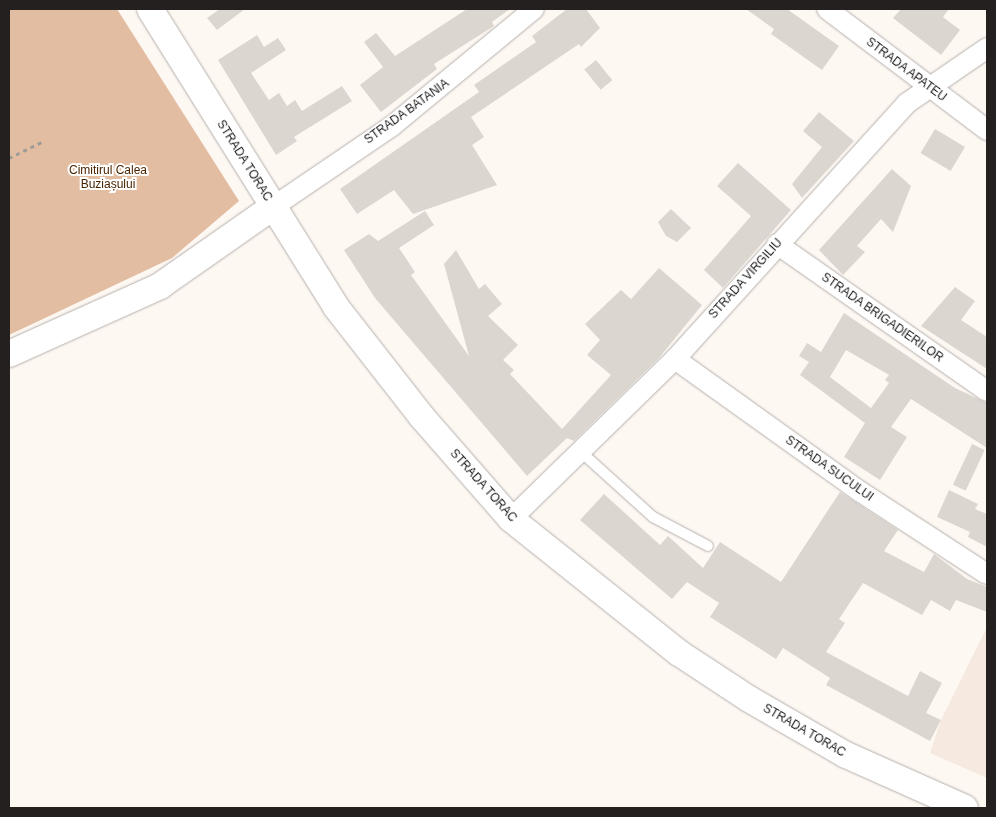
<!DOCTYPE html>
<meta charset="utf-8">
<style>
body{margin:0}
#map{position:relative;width:996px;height:817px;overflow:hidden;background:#fef8f3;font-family:Arial,sans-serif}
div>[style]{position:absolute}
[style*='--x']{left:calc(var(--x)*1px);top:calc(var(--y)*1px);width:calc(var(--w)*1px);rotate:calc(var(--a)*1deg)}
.built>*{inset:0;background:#f6e9df}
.green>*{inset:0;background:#e2bda1}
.building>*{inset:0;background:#dcd6d1;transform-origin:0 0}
.path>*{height:3px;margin-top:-1.5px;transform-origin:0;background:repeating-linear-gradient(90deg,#9f9b97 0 4px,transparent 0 8px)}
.roads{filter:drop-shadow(0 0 1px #b6b0ac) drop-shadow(0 0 1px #b6b0ac)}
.service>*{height:10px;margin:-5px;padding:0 5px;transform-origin:5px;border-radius:5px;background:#fff}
.minor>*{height:20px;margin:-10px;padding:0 10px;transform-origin:10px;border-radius:10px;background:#fff}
.tertiary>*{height:26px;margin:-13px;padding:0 13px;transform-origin:13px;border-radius:13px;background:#fff}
span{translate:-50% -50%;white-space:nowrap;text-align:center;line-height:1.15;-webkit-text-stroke:4px #fff;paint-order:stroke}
.street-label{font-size:12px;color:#23201f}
.park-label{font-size:12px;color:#482401}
.frame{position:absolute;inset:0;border:10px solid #23201f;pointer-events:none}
</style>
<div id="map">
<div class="built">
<div style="clip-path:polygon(987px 627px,987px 778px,930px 753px,941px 720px)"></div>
</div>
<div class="green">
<div style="clip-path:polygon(9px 9px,117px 9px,239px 201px,172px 258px,9px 335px)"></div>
</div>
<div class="building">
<div style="clip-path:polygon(220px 9px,245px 9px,217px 30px,207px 18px)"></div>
<div style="clip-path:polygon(467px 9px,510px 9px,492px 22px,494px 26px,434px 64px,437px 69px,381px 112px,360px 85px,383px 67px,364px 42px,376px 33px,395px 56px)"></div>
<div style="clip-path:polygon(567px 9px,586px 9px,600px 28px,581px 47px,579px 44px,471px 117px,484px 137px,472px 145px,497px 185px,413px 214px,394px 190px,357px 214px,340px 189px,479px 92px,474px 85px,536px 42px,532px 36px)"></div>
<div style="clip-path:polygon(746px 9px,787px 9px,839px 46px,822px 70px,771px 34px,774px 29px)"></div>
<div style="clip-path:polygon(901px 9px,949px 9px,943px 17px,960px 30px,941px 55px,893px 18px)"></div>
<div style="clip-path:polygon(257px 35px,264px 47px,278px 38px,286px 50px,251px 73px,269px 100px,279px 93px,287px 106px,295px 100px,302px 111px,342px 86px,352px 101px,294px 137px,297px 141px,276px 155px,218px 60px)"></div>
<div style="left:596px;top:60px;width:26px;height:15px;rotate:51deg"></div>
<div style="clip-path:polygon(819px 112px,854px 141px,802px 198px,792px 184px,822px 147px,803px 131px)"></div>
<div style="left:935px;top:129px;width:35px;height:28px;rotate:31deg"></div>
<div style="clip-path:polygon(738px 163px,791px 210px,723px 288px,704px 270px,751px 216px,717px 186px)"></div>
<div style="clip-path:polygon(892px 169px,911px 186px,893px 232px,881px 219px,857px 246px,865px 252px,843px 275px,819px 250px)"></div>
<div style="clip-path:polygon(671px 209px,691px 228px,677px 242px,666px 236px,658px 222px)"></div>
<div style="clip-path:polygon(425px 211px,434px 225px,399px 248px,415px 272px,411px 275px,469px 356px,444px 264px,456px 250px,479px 289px,485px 284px,502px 304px,488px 316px,518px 345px,503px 360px,514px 370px,510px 374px,562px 429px,611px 375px,587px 355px,600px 340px,585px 324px,621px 290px,631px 299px,659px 268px,702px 305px,659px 358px,574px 441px,567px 438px,527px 476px,375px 298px,344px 250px,369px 234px,378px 241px)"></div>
<div style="clip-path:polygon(955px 287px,975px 301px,961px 320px,987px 337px,987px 369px,921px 326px)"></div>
<div style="clip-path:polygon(evenodd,844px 313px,955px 388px,987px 403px,987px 448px,911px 399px,891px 427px,907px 437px,880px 480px,844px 457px,865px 423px,800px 375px,809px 362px,799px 356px,807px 343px,821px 352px,844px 313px,846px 350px,889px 375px,885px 380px,889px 383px,871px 408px,830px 377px,846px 350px)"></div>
<div style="left:972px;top:444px;width:14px;height:45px;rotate:25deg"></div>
<div style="clip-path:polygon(949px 490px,978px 504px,975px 509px,987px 514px,987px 547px,968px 537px,970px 532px,937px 517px)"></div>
<div style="clip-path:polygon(840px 492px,898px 530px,884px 551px,924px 572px,934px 554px,967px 579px,987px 587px,987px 612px,956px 600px,950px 611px,931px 600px,922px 615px,863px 583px,839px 619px,845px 623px,826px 652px,908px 696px,920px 671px,942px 683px,926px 713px,941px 720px,930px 741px,826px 685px,830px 678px,783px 648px,776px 659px,710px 617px,719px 603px,687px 582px,672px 599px,580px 520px,604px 494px,660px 545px,668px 536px,703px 568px,720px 542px,781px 582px)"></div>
</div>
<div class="path">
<div style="--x:9;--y:158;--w:39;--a:-26"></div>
</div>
<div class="roads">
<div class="service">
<div style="--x:580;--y:451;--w:98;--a:42.1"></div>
<div style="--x:653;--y:517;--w:62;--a:27.8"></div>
</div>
<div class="minor">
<div style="--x:827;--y:9;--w:201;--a:37.1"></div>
<div style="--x:273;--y:207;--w:144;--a:-34.2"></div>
<div style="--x:392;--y:126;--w:184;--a:-39.5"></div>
<div style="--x:777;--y:244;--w:256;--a:35"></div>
<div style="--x:675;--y:359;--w:229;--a:35.6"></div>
<div style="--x:861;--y:492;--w:150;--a:33.1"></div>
<div style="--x:511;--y:519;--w:229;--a:-44.3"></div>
<div style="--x:675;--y:359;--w:345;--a:-47.8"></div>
<div style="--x:907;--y:103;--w:97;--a:-34.5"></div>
</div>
<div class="tertiary">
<div style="--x:150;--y:9;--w:351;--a:58"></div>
<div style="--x:336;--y:307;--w:140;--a:52"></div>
<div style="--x:422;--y:417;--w:135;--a:48.9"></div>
<div style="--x:511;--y:519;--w:215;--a:38.6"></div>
<div style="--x:679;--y:653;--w:84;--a:33.3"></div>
<div style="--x:749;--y:699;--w:112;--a:30"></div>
<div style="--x:846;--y:755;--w:130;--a:24"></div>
<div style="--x:9;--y:354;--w:166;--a:-24.2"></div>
<div style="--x:160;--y:286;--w:138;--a:-35"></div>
</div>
</div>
<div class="street-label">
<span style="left:906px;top:70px;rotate:37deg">STRADA APATEU</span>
<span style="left:407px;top:112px;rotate:-36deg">STRADA BATANIA</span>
<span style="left:244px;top:161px;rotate:58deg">STRADA TORAC</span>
<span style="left:746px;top:279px;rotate:-48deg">STRADA VIRGILIU</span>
<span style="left:882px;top:318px;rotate:35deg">STRADA BRIGADIERILOR</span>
<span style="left:829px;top:469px;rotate:35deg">STRADA SUCULUI</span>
<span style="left:483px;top:486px;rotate:48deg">STRADA TORAC</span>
<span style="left:804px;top:731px;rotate:30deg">STRADA TORAC</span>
</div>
<div class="park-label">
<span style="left:108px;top:178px">Cimitirul Calea<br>Buziașului</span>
</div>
<div class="frame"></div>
</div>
